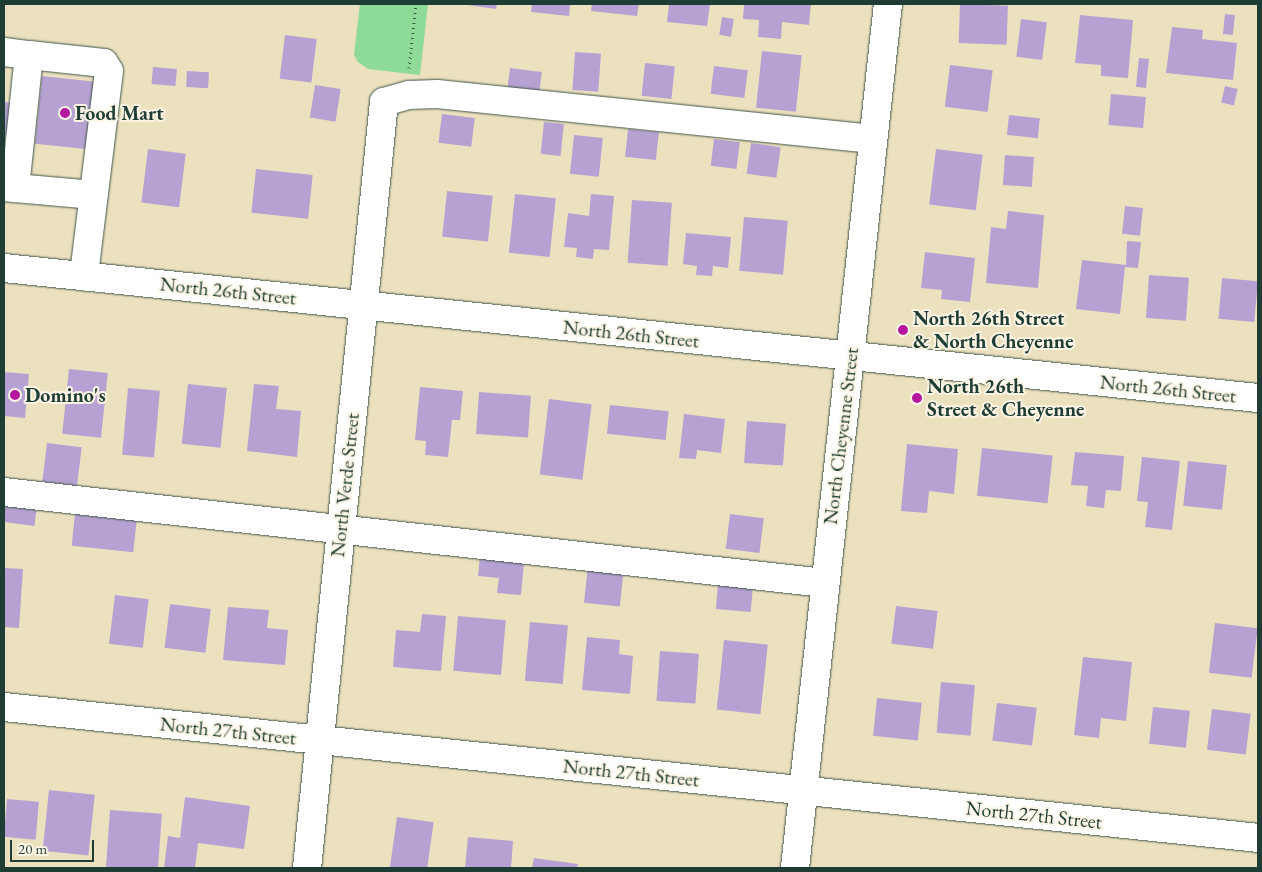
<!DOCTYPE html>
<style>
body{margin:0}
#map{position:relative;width:1262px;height:872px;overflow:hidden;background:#ece1bf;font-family:"EB Garamond",serif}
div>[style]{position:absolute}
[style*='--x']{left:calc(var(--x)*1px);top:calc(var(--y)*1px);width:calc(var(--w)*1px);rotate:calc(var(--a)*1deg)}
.green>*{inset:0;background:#8eda97}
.building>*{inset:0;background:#b6a2d2;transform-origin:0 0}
.path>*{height:3px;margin-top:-1.5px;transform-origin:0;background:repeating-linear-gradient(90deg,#3e5649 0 1px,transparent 0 5px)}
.roads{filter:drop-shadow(0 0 1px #3e5649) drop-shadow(0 0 1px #3e5649)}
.minor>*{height:28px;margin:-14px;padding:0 14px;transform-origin:14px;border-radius:14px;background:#fff}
.dots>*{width:14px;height:14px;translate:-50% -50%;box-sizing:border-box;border:2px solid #fcf5e5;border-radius:50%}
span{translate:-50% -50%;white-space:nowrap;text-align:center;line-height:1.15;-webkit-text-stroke:4px #fcf5e5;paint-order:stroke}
.poi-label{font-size:20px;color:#1f3d34;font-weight:700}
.left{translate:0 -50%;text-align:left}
.street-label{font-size:20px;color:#1f3d34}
.frame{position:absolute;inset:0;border:5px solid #1f3d34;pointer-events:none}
.scale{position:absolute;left:10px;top:840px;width:84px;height:22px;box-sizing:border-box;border:2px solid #1f3d34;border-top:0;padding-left:6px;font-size:15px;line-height:18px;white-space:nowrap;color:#1f3d34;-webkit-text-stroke:4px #fcf5e5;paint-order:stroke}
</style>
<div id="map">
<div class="green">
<div style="clip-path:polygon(360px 4px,428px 4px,420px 75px,368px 69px,358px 62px,354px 55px)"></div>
</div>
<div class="building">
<div style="clip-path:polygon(460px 4px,497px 4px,496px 9px)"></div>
<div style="clip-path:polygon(532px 4px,570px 4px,569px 16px,531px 12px)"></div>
<div style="clip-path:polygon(592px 4px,639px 4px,637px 16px,591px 11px)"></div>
<div style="clip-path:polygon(669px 4px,710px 4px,707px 26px,667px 22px)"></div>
<div style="clip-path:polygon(744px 4px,811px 4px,809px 25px,782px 22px,781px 39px,758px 37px,759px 20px,743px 19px)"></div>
<div style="left:960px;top:4px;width:48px;height:39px;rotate:2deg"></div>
<div style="left:1225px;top:14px;width:10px;height:20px;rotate:6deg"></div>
<div style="clip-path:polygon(1080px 15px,1133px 20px,1128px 78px,1101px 76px,1101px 65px,1075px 63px)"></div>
<div style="left:722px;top:17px;width:12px;height:18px;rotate:9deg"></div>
<div style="left:1021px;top:19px;width:26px;height:38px;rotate:7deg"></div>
<div style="clip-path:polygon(1172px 27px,1203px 30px,1202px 39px,1237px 43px,1233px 80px,1166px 73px)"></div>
<div style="left:285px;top:35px;width:32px;height:44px;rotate:7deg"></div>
<div style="left:762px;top:51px;width:40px;height:57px;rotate:6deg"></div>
<div style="left:575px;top:52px;width:26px;height:38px;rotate:4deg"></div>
<div style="left:1139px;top:58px;width:10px;height:29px;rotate:6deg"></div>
<div style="left:645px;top:63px;width:30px;height:33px;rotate:6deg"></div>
<div style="left:950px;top:65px;width:43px;height:42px;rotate:7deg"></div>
<div style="left:714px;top:66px;width:34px;height:28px;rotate:7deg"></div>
<div style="left:153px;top:67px;width:24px;height:17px;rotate:5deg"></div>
<div style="left:510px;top:68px;width:32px;height:21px;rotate:7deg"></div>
<div style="left:187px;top:71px;width:22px;height:16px;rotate:3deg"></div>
<div style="left:42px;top:76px;width:54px;height:68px;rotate:6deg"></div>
<div style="left:315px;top:85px;width:26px;height:33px;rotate:9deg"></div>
<div style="left:1225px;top:86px;width:13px;height:17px;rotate:13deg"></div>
<div style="left:1111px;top:94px;width:35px;height:31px;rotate:5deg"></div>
<div style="clip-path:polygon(4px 102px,18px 104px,15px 137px,4px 135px)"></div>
<div style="left:442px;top:114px;width:33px;height:29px;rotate:7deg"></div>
<div style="left:1009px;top:115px;width:31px;height:20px;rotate:6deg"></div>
<div style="left:544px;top:122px;width:20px;height:32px;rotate:6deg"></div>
<div style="left:628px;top:129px;width:31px;height:28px;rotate:6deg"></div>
<div style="left:574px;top:135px;width:29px;height:39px;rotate:6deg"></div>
<div style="left:714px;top:139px;width:26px;height:27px;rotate:7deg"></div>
<div style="left:751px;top:143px;width:30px;height:31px;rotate:8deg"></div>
<div style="left:148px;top:149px;width:38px;height:54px;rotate:7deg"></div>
<div style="left:936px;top:149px;width:47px;height:56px;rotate:7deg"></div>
<div style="left:1005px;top:155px;width:29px;height:30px;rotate:4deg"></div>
<div style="left:256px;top:169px;width:57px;height:44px;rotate:6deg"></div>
<div style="left:447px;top:191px;width:46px;height:46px;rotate:6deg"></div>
<div style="left:515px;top:194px;width:41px;height:59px;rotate:6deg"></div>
<div style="clip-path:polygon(591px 194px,614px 196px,609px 250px,594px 249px,593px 259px,576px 257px,577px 248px,564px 247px,568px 213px,589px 216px)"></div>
<div style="left:632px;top:200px;width:40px;height:63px;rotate:4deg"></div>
<div style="left:1125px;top:206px;width:18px;height:28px;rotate:6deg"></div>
<div style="clip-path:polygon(1008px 211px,1044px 215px,1038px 288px,986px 283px,991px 227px,1006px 229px)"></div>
<div style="left:744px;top:217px;width:44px;height:54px;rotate:5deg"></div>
<div style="clip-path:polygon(686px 233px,731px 237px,728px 268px,713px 266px,712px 276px,696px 275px,697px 266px,683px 264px)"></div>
<div style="clip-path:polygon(1127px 241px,1141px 242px,1138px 268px,1125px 267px,1120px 314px,1076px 309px,1082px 260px,1126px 265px)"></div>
<div style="clip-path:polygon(925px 252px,975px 258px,970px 302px,941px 299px,942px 290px,921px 288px)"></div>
<div style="left:1149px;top:275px;width:40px;height:43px;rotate:4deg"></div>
<div style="left:1222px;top:278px;width:36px;height:41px;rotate:5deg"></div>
<div style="left:69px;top:369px;width:39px;height:65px;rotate:6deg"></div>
<div style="clip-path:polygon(4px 372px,29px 374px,25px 418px,4px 416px)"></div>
<div style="left:188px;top:384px;width:39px;height:60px;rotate:6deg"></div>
<div style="clip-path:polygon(254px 384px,279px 386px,276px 409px,301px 411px,297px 457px,247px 451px)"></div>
<div style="clip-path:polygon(420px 387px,463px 391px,460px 420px,452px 420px,448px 457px,425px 455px,426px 441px,415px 440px)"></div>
<div style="left:128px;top:388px;width:32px;height:67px;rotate:5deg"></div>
<div style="left:479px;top:392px;width:52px;height:42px;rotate:4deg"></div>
<div style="left:549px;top:399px;width:43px;height:76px;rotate:7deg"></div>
<div style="left:610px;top:405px;width:59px;height:29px;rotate:6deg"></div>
<div style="clip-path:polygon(684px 414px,725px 419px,721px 453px,697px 450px,696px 459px,679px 458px)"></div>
<div style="left:747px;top:421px;width:39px;height:42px;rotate:4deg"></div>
<div style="left:47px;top:443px;width:35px;height:39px;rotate:7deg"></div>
<div style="clip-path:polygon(907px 444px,958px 449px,954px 494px,929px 491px,927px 513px,901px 511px)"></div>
<div style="left:982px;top:448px;width:71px;height:48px;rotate:6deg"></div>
<div style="clip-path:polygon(1075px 452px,1124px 456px,1121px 491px,1106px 490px,1104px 508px,1086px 506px,1088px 486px,1071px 485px)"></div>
<div style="clip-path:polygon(1142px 457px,1180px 461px,1172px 530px,1145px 527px,1148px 502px,1137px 501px)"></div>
<div style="left:1188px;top:461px;width:39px;height:45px;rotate:6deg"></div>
<div style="left:4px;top:503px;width:33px;height:19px;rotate:7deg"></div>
<div style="left:75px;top:514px;width:62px;height:32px;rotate:6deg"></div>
<div style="left:730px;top:514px;width:34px;height:35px;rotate:7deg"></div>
<div style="clip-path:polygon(481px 547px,525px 552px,521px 595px,497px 593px,499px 578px,478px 576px)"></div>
<div style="left:588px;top:565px;width:36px;height:38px;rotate:6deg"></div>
<div style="clip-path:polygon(4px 568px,23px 569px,19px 628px,4px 627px)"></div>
<div style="left:718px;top:584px;width:35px;height:25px;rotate:5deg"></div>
<div style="left:115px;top:595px;width:34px;height:49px;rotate:7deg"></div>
<div style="left:170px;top:604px;width:41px;height:44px;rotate:7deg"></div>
<div style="left:896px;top:606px;width:42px;height:38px;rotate:7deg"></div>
<div style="clip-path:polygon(228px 607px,269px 610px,267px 628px,288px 630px,285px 665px,223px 660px)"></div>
<div style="clip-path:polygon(422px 614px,446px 616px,441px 671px,393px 667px,396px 630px,420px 632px)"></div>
<div style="left:458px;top:616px;width:48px;height:55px;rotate:5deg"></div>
<div style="left:530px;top:622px;width:38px;height:59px;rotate:5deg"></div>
<div style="left:1215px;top:623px;width:43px;height:50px;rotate:7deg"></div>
<div style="clip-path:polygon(587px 637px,620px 640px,619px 654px,633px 656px,630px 694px,582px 690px)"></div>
<div style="left:724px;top:640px;width:44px;height:70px;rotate:6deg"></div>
<div style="left:660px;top:651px;width:39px;height:50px;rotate:4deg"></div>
<div style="clip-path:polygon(1083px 657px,1132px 662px,1126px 721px,1101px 718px,1099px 738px,1074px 735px)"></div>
<div style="left:941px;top:682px;width:34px;height:51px;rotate:5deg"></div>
<div style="left:877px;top:698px;width:45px;height:38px;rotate:6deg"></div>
<div style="left:997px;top:703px;width:40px;height:38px;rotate:7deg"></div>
<div style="left:1153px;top:707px;width:37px;height:37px;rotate:6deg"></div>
<div style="left:1212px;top:709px;width:39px;height:41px;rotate:7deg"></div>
<div style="left:49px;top:790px;width:46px;height:61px;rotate:6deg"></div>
<div style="clip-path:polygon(185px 797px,250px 806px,244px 849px,198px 843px,195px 868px,164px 868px,168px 836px,180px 838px)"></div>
<div style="left:7px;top:799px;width:32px;height:38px;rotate:5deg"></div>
<div style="left:110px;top:810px;width:52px;height:57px;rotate:4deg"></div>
<div style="left:397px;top:817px;width:37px;height:51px;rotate:8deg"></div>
<div style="clip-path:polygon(468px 837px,513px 841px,511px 868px,465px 868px)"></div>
<div style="clip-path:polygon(534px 858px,578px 864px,577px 868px,532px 868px)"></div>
</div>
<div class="path">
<div style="--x:409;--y:68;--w:64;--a:-83.8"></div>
</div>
<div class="roads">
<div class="minor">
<div style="--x:4;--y:52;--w:25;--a:7"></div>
<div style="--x:29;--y:55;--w:134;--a:96"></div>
<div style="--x:29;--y:55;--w:75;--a:6.1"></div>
<div style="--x:104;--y:63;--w:9;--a:58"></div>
<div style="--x:109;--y:71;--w:207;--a:97"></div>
<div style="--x:4;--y:187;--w:90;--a:5.1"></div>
<div style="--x:4;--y:268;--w:1261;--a:5.92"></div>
<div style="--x:4;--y:492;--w:825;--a:6.33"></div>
<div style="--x:4;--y:707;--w:1261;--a:5.96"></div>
<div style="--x:307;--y:868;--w:770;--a:-84.26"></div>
<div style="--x:384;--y:102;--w:26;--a:-16"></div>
<div style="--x:409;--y:95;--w:28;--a:-2"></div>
<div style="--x:437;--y:94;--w:438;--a:5.9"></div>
<div style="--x:795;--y:868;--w:869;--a:-83.86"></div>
</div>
</div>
<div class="dots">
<div style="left:65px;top:113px;background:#b5179e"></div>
<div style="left:903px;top:330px;background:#b5179e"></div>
<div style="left:15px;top:395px;background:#b5179e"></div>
<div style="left:917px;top:398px;background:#b5179e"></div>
</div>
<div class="poi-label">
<span class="left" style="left:75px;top:113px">Food Mart</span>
<span class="left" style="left:913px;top:330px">North 26th Street<br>&amp; North Cheyenne</span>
<span class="left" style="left:927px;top:398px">North 26th<br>Street &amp; Cheyenne</span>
<span class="left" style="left:25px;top:395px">Domino's</span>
</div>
<div class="street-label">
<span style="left:228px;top:291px;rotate:6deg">North 26th Street</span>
<span style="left:631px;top:334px;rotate:6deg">North 26th Street</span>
<span style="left:1168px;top:389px;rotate:6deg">North 26th Street</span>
<span style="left:841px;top:436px;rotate:-83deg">North Cheyenne Street</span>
<span style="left:345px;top:485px;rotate:-84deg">North Verde Street</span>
<span style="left:228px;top:731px;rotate:6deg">North 27th Street</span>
<span style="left:631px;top:773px;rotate:6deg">North 27th Street</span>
<span style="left:1034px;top:815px;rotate:6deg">North 27th Street</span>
</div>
<div class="frame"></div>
<div class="scale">20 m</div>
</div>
